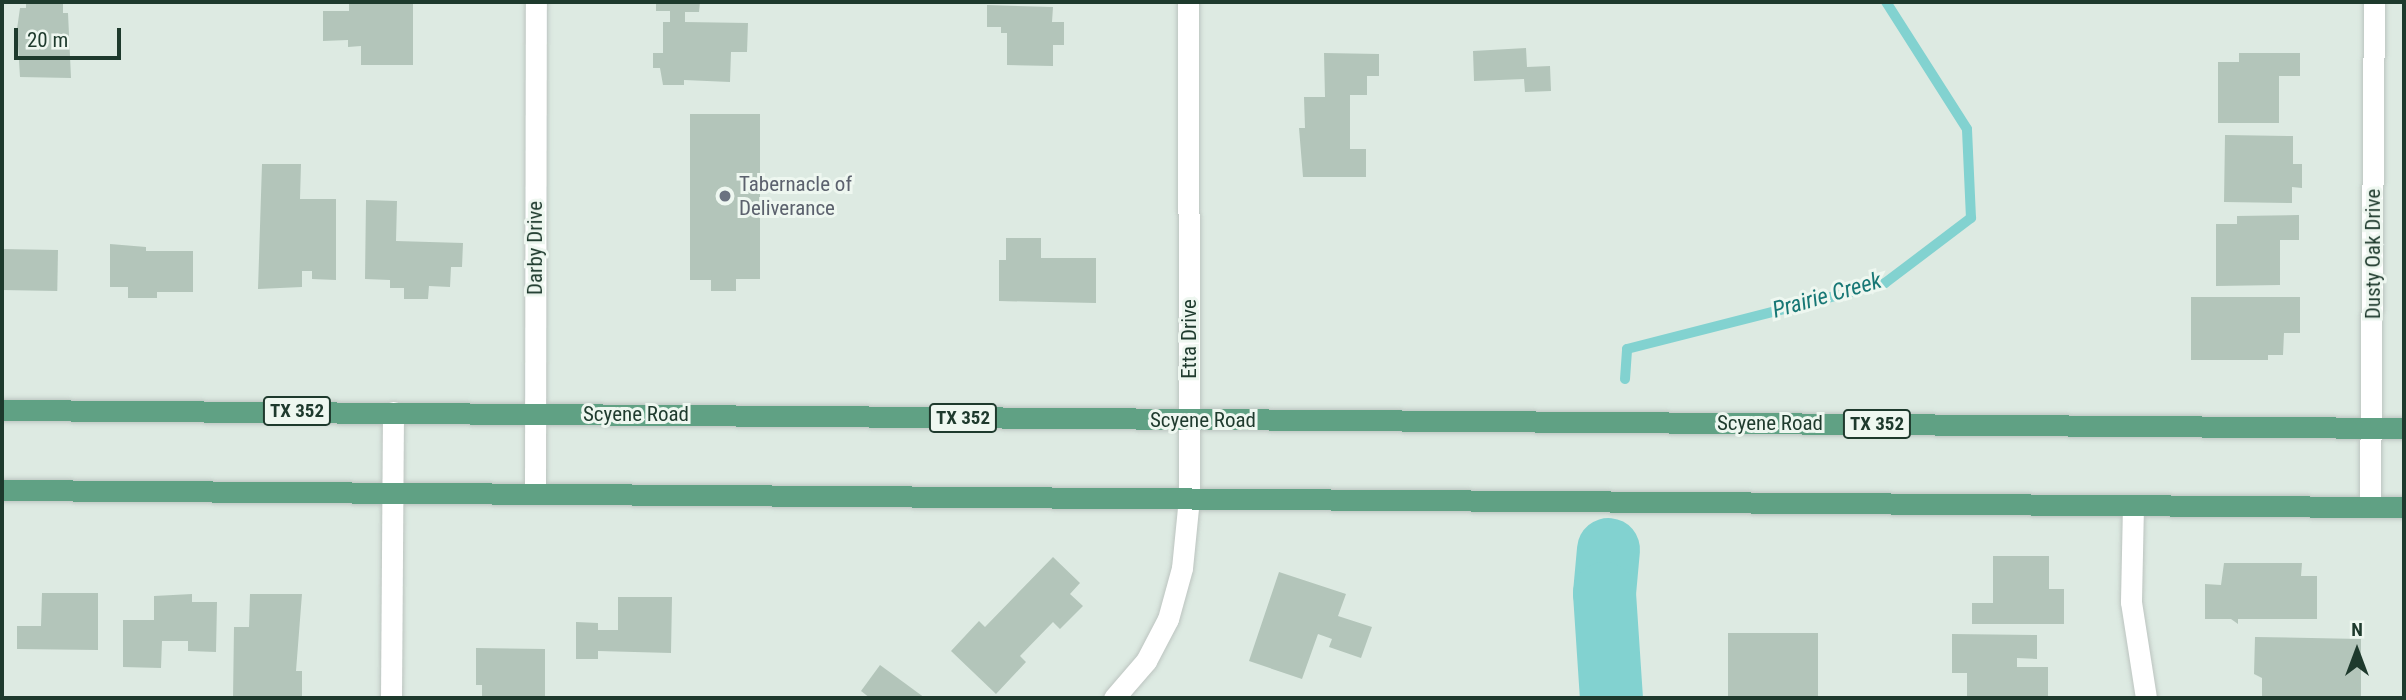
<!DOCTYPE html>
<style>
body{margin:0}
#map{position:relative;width:2406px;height:700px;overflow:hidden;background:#ddeae2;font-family:"Roboto Condensed",sans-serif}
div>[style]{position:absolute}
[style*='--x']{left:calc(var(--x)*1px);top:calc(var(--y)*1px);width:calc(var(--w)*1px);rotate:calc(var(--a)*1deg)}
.stream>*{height:10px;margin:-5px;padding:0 5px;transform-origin:5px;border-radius:5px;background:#82d2d0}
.river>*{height:63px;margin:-31.5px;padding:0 31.5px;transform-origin:31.5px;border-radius:31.5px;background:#82d2d0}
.building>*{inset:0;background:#b3c5ba;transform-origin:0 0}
.roads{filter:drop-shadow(0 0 2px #bcc4c0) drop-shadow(0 0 2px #bcc4c0)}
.minor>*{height:21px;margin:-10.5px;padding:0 10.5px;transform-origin:10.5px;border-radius:10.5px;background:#fff}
.major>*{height:21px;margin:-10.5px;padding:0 10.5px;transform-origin:10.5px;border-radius:10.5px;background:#60a184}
.dots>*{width:19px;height:19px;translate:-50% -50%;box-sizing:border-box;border:4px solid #eef7f0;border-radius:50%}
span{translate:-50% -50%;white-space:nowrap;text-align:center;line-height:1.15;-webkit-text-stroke:6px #eef7f0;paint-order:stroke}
.shield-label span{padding:2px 5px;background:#eef7f0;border:2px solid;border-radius:5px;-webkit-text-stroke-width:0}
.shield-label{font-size:19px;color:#1e3a2d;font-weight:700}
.worship-label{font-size:21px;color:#5b616d}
.left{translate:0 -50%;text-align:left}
.street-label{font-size:21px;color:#1e3a2d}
.water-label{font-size:23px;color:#177775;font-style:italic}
.frame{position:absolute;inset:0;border:4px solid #1e3a2d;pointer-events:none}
.north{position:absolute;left:2322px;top:616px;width:70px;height:70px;-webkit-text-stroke:5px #eef7f0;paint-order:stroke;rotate:0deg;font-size:19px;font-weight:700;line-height:28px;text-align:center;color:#1e3a2d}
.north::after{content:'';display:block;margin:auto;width:24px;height:32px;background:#1e3a2d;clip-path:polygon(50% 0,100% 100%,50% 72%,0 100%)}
.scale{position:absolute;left:14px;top:28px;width:107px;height:32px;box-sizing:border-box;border:4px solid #1e3a2d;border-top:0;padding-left:9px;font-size:21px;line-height:24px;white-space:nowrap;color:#1e3a2d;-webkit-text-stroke:5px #eef7f0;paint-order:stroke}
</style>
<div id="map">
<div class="stream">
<div style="--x:1625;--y:379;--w:30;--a:-86"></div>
<div style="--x:1627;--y:349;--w:266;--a:-14.3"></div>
<div style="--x:1885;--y:283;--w:108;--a:-37.1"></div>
<div style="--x:1971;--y:218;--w:89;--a:-92.6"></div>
<div style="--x:1967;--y:129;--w:151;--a:-122.5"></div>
</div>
<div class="river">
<div style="--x:1608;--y:549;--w:44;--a:95.2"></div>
<div style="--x:1604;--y:593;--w:105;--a:86.2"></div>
</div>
<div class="building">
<div style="clip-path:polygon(26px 2px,63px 2px,63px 13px,68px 13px,71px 78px,20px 77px,17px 29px,20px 8px,26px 8px)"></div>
<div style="clip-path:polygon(349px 2px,413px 2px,413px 65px,361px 65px,361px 46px,348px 47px,348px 40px,323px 41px,323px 11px,349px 11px)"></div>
<div style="clip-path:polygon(656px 2px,700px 2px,699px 12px,685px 12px,685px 22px,748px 23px,747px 52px,731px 52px,730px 82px,684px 80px,684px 85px,663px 85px,660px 68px,653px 68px,653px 53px,663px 53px,663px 22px,670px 22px,670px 11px,656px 11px)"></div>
<div style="clip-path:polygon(987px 5px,1053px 7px,1052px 22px,1064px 22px,1064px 45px,1053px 45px,1053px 66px,1007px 65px,1007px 33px,1001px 33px,1001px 27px,987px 27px)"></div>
<div style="clip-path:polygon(1526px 48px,1527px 67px,1550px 66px,1551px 91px,1525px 92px,1524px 79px,1474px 81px,1473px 51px)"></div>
<div style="clip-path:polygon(1324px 53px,1379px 54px,1379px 76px,1367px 76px,1367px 95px,1350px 95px,1350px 149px,1366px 149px,1366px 177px,1303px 177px,1299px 128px,1305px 128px,1304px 97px,1325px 97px)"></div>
<div style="clip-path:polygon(2239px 53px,2300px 53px,2300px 76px,2279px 76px,2279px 123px,2218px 123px,2218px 62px,2239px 62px)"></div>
<div style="clip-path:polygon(690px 114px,760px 114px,760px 279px,736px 279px,736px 291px,711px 291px,711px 280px,690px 280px)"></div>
<div style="clip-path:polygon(2225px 135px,2293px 136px,2293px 164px,2302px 164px,2302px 188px,2292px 187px,2292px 203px,2224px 202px)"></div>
<div style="clip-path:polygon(262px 164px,301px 164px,300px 199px,336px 199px,336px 280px,312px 279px,312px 271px,302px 271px,302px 287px,258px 289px)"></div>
<div style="clip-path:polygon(366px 200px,397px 201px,396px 241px,463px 243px,462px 267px,451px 267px,450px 287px,429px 286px,428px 299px,404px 299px,404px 288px,390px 288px,390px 280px,365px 279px)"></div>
<div style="clip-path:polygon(2299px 215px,2299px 240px,2280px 240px,2280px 285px,2216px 286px,2216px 224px,2237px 224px,2237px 216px)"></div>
<div style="clip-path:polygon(1006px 238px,1041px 238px,1041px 258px,1096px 258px,1096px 303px,999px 301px,999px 260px,1006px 260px)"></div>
<div style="clip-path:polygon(110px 244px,146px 247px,146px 251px,193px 251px,193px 292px,157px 292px,157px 298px,128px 298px,128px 287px,110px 287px)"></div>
<div style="left:2px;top:249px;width:56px;height:41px;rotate:1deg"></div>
<div style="clip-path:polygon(2191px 297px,2300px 297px,2300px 333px,2284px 333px,2283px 355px,2268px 355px,2268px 360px,2191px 360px)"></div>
<div style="clip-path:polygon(1993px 556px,2049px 556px,2049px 589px,2064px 589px,2064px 624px,1972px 624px,1972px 603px,1993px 603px)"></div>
<div style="clip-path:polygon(1053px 557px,1080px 583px,1070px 594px,1083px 606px,1060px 629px,1053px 622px,1020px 656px,1026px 662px,996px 694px,951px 651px,979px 621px,985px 627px)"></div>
<div style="clip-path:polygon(2224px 563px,2302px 563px,2301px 576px,2317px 576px,2317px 619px,2238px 619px,2238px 624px,2231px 619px,2205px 619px,2205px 584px,2221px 585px)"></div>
<div style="clip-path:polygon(1279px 572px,1346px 594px,1338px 616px,1372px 627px,1361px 658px,1329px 647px,1332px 639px,1318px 634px,1302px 679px,1249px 661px)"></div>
<div style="clip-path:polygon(42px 593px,98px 593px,98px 650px,17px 649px,17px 626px,41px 626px)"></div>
<div style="clip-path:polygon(192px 594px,192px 602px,217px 602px,216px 652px,188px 651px,188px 641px,162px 641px,161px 668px,123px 667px,123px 620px,154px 620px,154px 596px)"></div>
<div style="clip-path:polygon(250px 594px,302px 594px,296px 671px,302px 671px,302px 698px,233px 698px,234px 627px,249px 627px)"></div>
<div style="clip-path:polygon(618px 597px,672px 597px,671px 653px,598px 651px,598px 659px,576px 659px,576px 622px,598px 623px,598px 630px,618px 630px)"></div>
<div style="left:1728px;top:633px;width:90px;height:65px"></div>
<div style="clip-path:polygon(1952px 634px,2037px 635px,2037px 659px,2017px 658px,2017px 667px,2048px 667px,2048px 698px,1967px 698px,1967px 673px,1952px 673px)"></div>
<div style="clip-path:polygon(2255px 637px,2361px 639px,2361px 698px,2262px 698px,2262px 678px,2254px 674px)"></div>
<div style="clip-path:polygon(476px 648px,545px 649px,545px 698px,482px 698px,482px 685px,476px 685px)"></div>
<div style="clip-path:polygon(880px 665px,925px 698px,870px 698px,861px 691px)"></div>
</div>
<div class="roads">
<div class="minor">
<div style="--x:535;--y:493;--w:491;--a:-89.9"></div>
<div style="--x:2133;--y:505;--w:97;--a:91.2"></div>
<div style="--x:2131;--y:602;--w:97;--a:81.1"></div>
<div style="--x:2370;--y:506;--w:504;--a:-89.55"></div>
<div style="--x:391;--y:698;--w:286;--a:-89.6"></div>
<div style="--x:1114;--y:698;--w:49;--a:-49.1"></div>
<div style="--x:1146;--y:661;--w:47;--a:-62.4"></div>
<div style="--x:1168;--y:619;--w:53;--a:-74.6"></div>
<div style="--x:1182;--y:568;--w:70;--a:-84.3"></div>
<div style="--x:1189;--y:498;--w:496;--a:-90.1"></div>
</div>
<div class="major">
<div style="--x:2;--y:410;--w:2402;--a:0.43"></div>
<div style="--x:2;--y:490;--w:2402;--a:0.41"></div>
</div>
</div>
<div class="dots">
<div style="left:725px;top:196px;background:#6b7280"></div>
</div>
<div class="shield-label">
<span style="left:297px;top:411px">TX 352</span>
<span style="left:963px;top:418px">TX 352</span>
<span style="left:1877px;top:424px">TX 352</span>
</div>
<div class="worship-label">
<span class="left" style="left:739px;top:196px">Tabernacle of<br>Deliverance</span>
</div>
<div class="street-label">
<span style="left:535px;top:248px;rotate:-90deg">Darby Drive</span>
<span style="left:2373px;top:254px;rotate:-90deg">Dusty Oak Drive</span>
<span style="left:1189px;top:339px;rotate:-90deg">Etta Drive</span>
<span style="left:636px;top:414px">Scyene Road</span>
<span style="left:1203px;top:420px">Scyene Road</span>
<span style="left:1770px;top:423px">Scyene Road</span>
</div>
<div class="water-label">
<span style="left:1827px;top:296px;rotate:-16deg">Prairie Creek</span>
</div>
<div class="frame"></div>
<div class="north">N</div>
<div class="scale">20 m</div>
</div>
